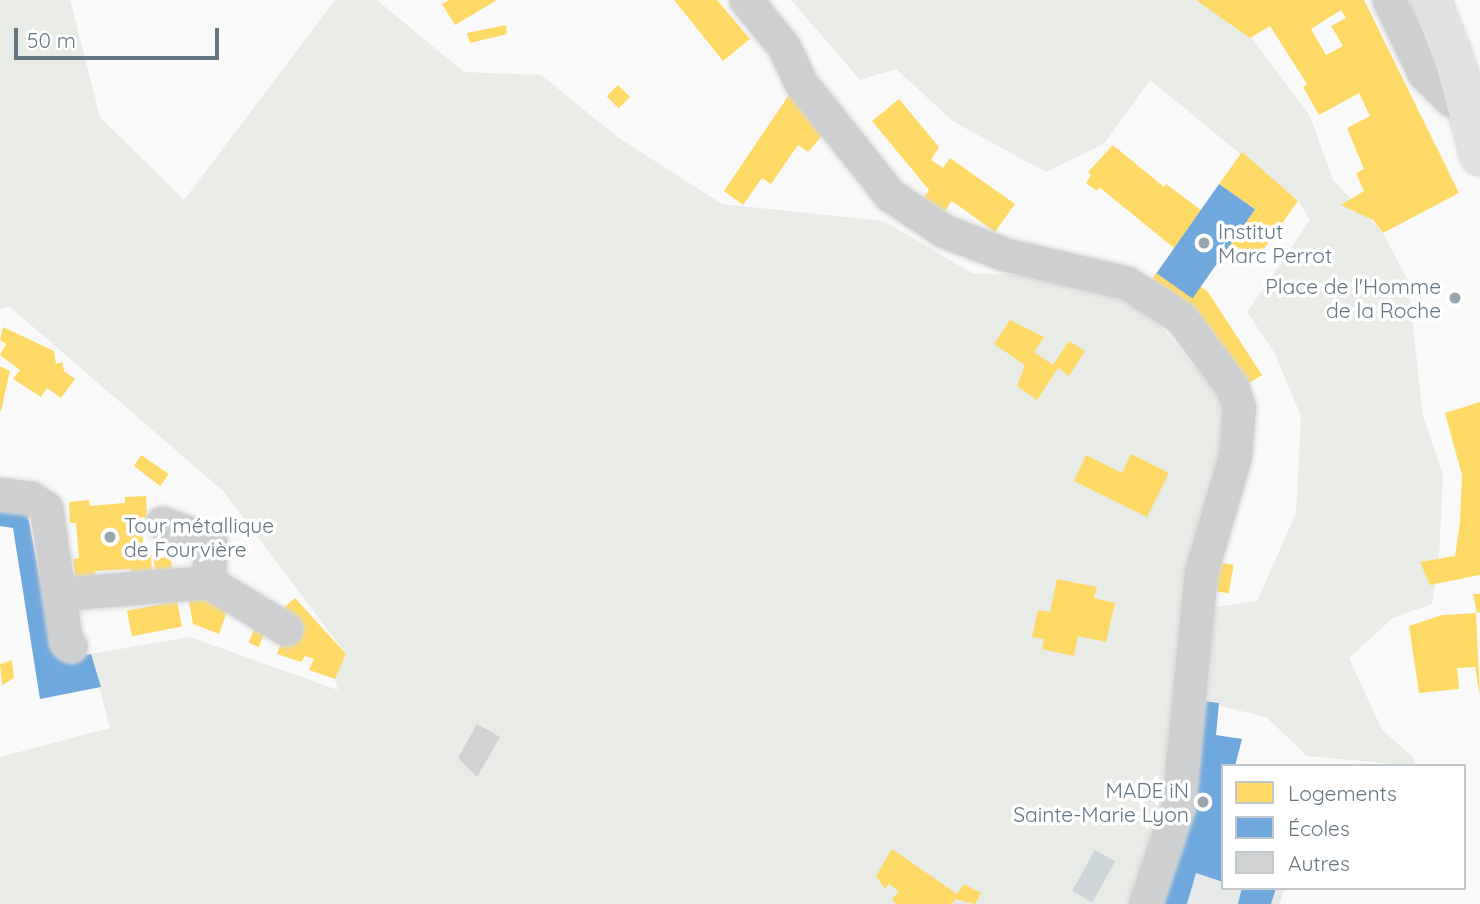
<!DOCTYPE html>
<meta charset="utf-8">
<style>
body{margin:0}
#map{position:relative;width:1480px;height:904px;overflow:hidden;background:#f9f9f9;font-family:Quicksand,sans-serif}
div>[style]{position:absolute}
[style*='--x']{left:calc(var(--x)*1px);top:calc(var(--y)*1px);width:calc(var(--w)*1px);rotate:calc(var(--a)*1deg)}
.built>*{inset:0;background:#e8e9e9}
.green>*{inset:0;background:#e8ebe6}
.water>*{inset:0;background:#ced6d9;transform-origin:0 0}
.homes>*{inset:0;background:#ffd966;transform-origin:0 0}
.schools>*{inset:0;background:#6fa8dc;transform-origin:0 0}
.building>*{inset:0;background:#d0d2d3}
.roads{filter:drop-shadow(0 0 2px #d5d6d7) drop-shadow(0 0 2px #d5d6d7)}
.minor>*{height:33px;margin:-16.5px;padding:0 16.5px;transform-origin:16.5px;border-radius:16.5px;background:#cecfd0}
.major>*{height:38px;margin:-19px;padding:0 19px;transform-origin:19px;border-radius:19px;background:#e1e2e2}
.dots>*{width:19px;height:19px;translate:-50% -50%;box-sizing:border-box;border:4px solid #fff;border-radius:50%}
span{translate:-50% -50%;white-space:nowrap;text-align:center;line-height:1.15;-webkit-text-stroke:7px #fff;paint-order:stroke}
.poi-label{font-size:21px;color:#657683}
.left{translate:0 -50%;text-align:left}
.right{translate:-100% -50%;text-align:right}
.legend{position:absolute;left:1221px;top:764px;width:245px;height:126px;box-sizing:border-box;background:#fff;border:2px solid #c1c8cd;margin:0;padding:9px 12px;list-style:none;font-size:21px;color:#657683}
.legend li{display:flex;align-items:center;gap:14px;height:35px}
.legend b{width:35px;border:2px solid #c1c8cd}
.scale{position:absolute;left:14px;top:28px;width:205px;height:32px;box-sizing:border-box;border:4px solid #657683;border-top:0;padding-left:9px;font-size:21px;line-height:24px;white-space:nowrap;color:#657683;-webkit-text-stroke:5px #fff;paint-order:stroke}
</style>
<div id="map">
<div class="built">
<div style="clip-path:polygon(1190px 754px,1237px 766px,1223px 766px,1223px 888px,1284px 888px,1280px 904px,1153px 904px)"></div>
</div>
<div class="green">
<div style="clip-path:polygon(0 0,70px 0,100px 117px,184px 200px,335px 0,377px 0,464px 72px,541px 75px,619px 138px,722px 204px,884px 221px,972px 273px,1041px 276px,1143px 306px,1227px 405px,1174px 783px,1134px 904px,0 904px,0 757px,110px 728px,91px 654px,190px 637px,338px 690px,335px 679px,346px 654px,223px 491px,10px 307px,0 309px)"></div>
<div style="clip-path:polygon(791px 0,1208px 0,1250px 36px,1310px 116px,1333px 180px,1383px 233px,1408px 281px,1423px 416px,1443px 475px,1439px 559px,1432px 604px,1393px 618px,1349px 658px,1382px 730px,1414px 758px,1415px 766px,1307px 756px,1266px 717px,1195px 700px,1208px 608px,1257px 601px,1296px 513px,1301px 416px,1274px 352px,1247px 312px,1310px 220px,1298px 201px,1150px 80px,1104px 144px,1046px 172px,954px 122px,896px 69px,860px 80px)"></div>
</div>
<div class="water">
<div style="left:1095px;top:850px;width:23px;height:47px;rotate:29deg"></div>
</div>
<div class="homes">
<div style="clip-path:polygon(449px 0,497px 0,455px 25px,442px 4px)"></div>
<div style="clip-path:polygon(674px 0,717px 0,750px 39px,723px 61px)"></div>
<div style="clip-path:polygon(evenodd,1196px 0,1364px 0,1459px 193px,1383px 233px,1373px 220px,1341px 205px,1364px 191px,1356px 173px,1364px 169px,1347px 128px,1370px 116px,1359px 93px,1319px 115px,1303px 87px,1307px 84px,1270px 26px,1250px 38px,1196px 0,1341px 10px,1346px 18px,1331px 26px,1343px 46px,1326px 55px,1311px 29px,1341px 10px)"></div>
<div style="clip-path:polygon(506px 25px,507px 34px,470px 43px,467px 33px)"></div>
<div style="left:618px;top:85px;width:17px;height:16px;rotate:45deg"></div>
<div style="clip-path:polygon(793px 89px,828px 129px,808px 152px,798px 145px,771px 184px,762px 178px,743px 205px,724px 191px)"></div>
<div style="clip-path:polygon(899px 99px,939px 147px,931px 160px,943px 168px,950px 158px,1015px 204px,995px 232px,952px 201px,940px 218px,919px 204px,929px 190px,872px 121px)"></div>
<div style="clip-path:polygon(1113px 145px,1164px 187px,1166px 184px,1201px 210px,1174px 248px,1099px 187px,1097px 191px,1086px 183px,1091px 175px,1088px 172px)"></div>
<div style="clip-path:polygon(1242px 152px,1298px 201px,1251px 267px,1226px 249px,1255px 209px,1219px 184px)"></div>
<div style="clip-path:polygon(1156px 273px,1193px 296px,1200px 286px,1208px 292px,1262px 375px,1243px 387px,1147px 287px)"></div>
<div style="clip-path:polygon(1010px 320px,1044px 337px,1034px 352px,1053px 365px,1069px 341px,1085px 351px,1069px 376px,1058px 368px,1037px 400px,1017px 386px,1025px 365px,994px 344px)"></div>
<div style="clip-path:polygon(3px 327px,54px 351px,56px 364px,62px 362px,64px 371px,75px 379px,61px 398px,47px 388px,41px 397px,13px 379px,20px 370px,0 355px,6px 344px,0 340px)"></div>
<div style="clip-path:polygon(0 366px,10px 371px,1px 411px,0 411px)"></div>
<div style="clip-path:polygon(1480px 402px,1480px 575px,1430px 585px,1420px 562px,1455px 556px,1460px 522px,1462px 475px,1445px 413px)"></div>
<div style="clip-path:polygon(1131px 454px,1169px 473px,1147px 517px,1074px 481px,1086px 455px,1122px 473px)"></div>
<div style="clip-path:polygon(141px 455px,169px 474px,160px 486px,134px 466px)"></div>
<div style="clip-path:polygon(146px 496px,147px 517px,141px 517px,144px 553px,151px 552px,152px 573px,131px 575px,131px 569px,95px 571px,96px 577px,75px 579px,73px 559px,79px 558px,76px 523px,70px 523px,69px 502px,89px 500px,90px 506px,125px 503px,125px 497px)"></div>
<div style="left:171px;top:557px;width:14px;height:17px;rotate:86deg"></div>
<div style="left:1212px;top:561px;width:22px;height:29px;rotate:10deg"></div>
<div style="clip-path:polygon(1057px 579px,1097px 587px,1094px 598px,1115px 603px,1106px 642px,1078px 636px,1074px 656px,1042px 649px,1044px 639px,1032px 637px,1038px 610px,1050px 612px)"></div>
<div style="clip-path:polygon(1473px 594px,1480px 594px,1480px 612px,1477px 613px)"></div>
<div style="clip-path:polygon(188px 597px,229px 606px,219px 634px,193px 624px)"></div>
<div style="clip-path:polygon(295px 598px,346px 654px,335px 679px,309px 670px,314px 659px,305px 656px,301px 662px,277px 654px,281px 643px,289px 646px,296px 630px,280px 611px)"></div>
<div style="left:177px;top:601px;width:26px;height:51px;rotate:79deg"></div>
<div style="clip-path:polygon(1476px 613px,1480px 696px,1475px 667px,1457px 668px,1459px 689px,1419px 693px,1409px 626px,1442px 615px)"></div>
<div style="left:255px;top:627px;width:11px;height:17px;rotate:22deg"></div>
<div style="clip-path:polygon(12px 660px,14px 678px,2px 685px,0 664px)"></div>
<div style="clip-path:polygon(892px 849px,957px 894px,964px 884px,981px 893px,975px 904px,955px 899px,952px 904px,896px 904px,892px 899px,899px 891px,889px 884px,885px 889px,876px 876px)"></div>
</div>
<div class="schools">
<div style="left:1219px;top:184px;width:44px;height:109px;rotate:35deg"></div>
<div style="clip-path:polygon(0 506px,27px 511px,53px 647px,67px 657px,91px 654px,101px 687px,40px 699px,13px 528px,0 526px)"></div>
<div style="clip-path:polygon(1195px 700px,1219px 703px,1216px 735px,1242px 739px,1235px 766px,1223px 766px,1223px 882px,1196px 873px,1187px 904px,1154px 904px)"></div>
<div style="clip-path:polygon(1242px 888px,1276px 888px,1271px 904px,1238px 904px)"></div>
</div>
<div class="building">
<div style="clip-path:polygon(477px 724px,500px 737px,477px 777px,458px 758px)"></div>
</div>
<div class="roads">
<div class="minor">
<div style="--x:746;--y:0;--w:60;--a:51"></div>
<div style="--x:784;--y:47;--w:40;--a:65"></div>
<div style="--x:801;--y:83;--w:143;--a:51.5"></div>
<div style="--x:890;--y:195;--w:65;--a:33.7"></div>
<div style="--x:944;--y:231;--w:67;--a:20.9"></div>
<div style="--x:1007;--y:255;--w:123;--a:13.1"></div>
<div style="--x:1127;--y:283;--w:64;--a:32.9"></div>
<div style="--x:1181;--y:318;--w:86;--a:53.5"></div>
<div style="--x:1232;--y:387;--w:21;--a:71"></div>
<div style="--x:1239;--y:407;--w:49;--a:94.7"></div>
<div style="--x:1235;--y:456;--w:121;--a:106.3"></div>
<div style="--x:1201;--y:572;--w:235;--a:95.6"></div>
<div style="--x:1178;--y:806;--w:103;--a:108.6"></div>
<div style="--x:1389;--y:0;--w:81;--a:64.4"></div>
<div style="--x:1424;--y:73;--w:37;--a:45"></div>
<div style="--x:1450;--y:99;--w:19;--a:25"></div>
<div style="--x:1467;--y:107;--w:14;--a:-17"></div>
<div style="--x:0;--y:494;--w:31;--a:7"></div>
<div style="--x:31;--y:498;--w:18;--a:34"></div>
<div style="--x:46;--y:508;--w:135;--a:81.5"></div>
<div style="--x:66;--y:642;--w:6;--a:39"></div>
<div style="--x:162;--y:523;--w:51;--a:20.6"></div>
<div style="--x:210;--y:541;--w:41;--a:91.4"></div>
<div style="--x:60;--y:594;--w:149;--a:-4.6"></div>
<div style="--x:209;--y:582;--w:90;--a:31.4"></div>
</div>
<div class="major">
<div style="--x:1431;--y:0;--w:66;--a:68.8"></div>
<div style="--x:1455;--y:62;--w:97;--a:75.1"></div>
</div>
</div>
<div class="dots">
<div style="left:1204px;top:243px;background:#99a4ac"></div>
<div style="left:1455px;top:298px;background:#99a4ac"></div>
<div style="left:110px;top:537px;background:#99a4ac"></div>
<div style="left:1203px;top:802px;background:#99a4ac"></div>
</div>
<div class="poi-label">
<span class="left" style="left:1218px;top:243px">Institut<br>Marc Perrot</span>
<span class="right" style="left:1441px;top:298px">Place de l'Homme<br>de la Roche</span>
<span class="left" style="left:124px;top:537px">Tour métallique<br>de Fourvière</span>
<span class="right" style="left:1189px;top:802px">MADE iN<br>Sainte-Marie Lyon</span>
</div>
<ul class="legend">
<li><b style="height:19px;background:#ffd966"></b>Logements</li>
<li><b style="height:19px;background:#6fa8dc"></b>Écoles</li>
<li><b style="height:19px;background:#d0d2d3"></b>Autres</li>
</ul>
<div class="scale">50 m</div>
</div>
